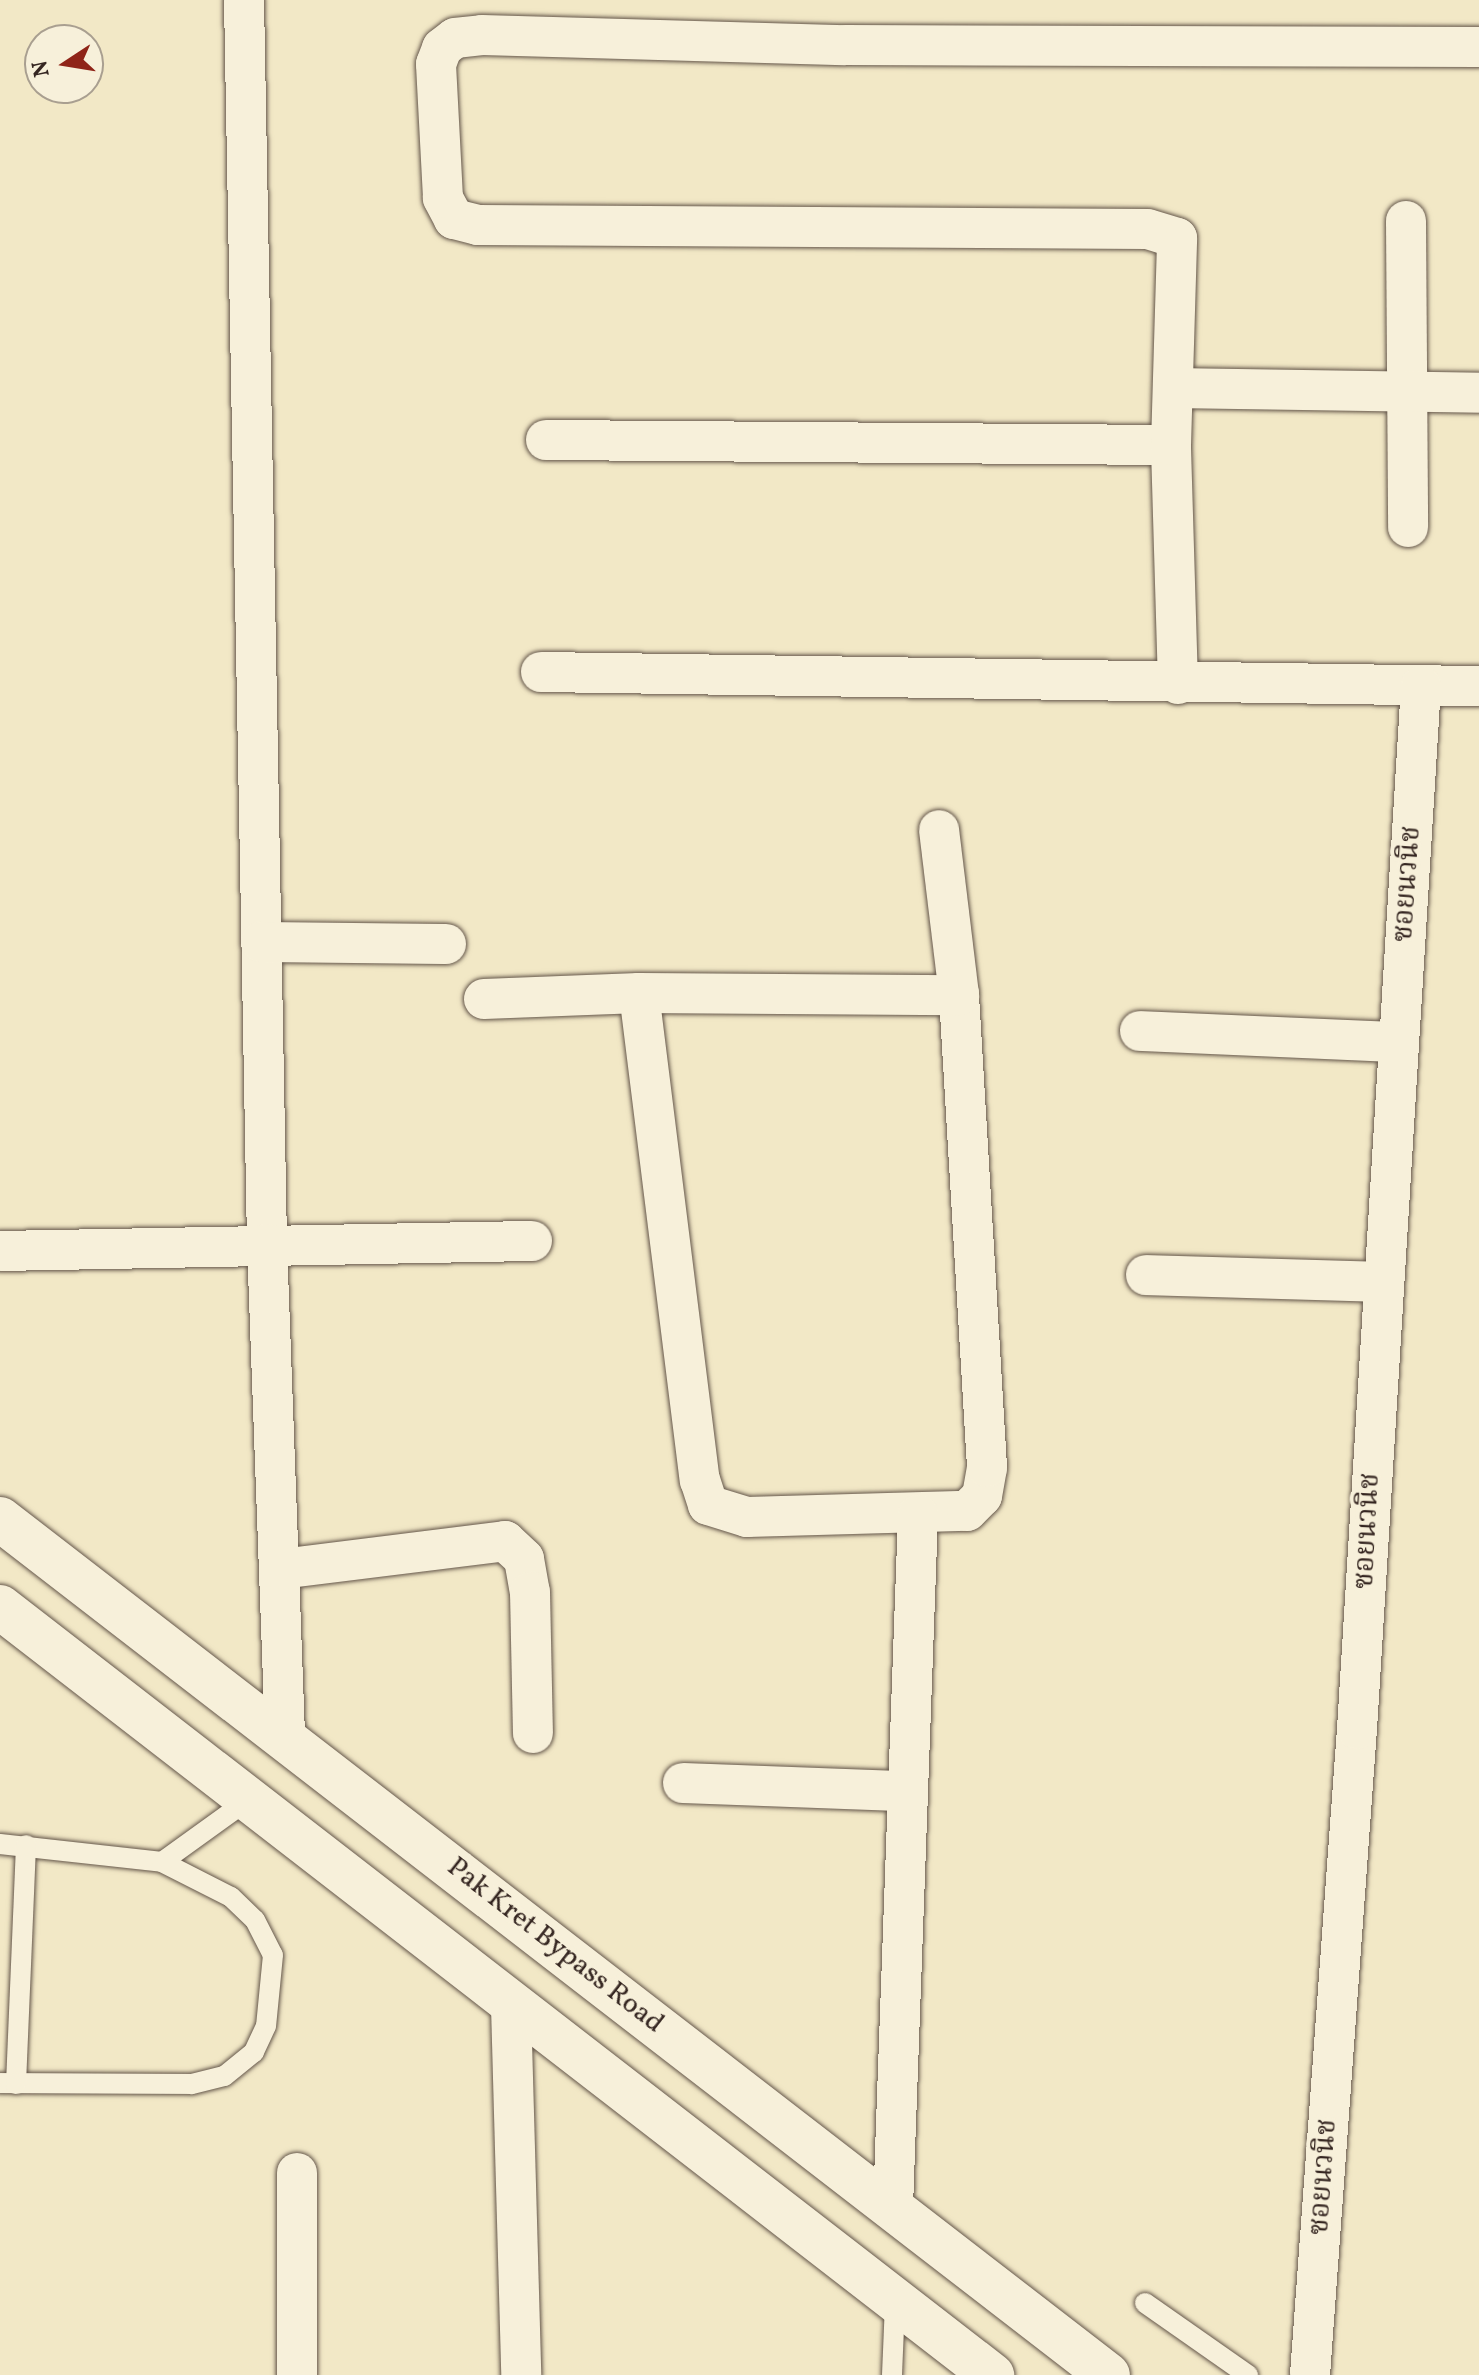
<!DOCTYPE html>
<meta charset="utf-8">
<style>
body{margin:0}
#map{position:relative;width:1479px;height:2375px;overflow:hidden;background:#f2e8c6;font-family:Vollkorn,"Noto Serif Thai",serif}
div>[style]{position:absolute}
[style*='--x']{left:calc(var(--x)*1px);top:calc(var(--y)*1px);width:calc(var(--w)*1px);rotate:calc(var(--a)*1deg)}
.roads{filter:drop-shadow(0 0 2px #64564a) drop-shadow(0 0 2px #64564a)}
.lane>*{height:20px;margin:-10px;padding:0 10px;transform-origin:10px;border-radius:10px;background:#f7f0da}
.street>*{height:40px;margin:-20px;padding:0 20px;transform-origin:20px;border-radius:20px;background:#f7f0da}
.secondary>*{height:44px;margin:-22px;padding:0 22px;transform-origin:22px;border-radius:22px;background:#f7f0da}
span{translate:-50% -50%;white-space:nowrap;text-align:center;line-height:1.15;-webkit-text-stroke:8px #f7f0da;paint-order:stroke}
.street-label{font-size:28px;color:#352621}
.north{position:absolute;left:24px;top:24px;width:80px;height:80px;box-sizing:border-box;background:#f7f0da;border:2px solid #a99f90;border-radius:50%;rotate:258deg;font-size:22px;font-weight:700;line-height:32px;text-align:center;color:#352621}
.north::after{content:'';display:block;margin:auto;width:28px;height:36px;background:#8f2418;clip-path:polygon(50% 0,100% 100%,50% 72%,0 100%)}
</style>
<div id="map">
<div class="roads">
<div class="lane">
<div style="--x:0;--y:1844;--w:163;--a:6.3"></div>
<div style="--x:162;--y:1862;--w:77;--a:26.9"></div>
<div style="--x:231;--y:1897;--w:33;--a:44"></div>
<div style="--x:255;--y:1920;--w:39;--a:63"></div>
<div style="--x:273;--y:1955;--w:71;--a:95.6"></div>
<div style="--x:266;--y:2026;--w:29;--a:115"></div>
<div style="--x:254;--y:2052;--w:38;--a:141"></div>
<div style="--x:224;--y:2076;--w:34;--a:166"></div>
<div style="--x:191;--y:2084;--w:191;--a:-179.7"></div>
<div style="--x:162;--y:1862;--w:106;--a:-35.8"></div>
<div style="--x:16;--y:2084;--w:239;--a:-87.6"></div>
<div style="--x:1145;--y:2303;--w:126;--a:35"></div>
<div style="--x:892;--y:2375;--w:72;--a:-87.6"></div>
</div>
<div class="street">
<div style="--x:244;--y:0;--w:1244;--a:88.94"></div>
<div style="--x:267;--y:1244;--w:493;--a:87.9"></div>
<div style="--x:1406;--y:221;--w:306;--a:89.6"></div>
<div style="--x:1176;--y:388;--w:303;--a:0.9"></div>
<div style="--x:546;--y:440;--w:625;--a:0.46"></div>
<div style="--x:541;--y:672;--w:938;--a:0.86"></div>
<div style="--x:1178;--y:684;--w:239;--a:-91.7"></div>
<div style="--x:1171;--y:445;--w:207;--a:-88.3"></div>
<div style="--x:1177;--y:238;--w:31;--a:-163"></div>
<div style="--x:1147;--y:229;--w:669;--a:-179.66"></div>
<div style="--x:478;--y:225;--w:25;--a:-166"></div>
<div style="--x:454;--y:219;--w:24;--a:-118"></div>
<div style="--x:443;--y:198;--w:134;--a:-93"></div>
<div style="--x:436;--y:64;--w:17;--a:-69"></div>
<div style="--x:442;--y:48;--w:16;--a:-38"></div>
<div style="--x:455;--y:38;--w:27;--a:-6"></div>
<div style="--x:482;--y:35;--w:363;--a:1.6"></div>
<div style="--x:845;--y:45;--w:634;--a:0.18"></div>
<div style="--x:261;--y:942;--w:185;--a:0.6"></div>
<div style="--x:639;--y:993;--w:491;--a:82.9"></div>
<div style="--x:700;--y:1480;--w:26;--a:72"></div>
<div style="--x:708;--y:1505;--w:41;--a:17.1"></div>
<div style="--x:747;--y:1517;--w:220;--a:-1.6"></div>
<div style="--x:967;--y:1511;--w:21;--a:-45"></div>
<div style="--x:982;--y:1496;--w:29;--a:-80"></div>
<div style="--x:987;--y:1467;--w:473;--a:-93.4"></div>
<div style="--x:959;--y:995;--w:166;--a:-96.9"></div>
<div style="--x:484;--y:999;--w:155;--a:-2.2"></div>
<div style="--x:639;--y:993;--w:320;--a:0.4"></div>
<div style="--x:1140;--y:1031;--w:257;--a:2.5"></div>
<div style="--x:0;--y:1251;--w:532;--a:-1.08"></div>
<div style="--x:1146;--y:1275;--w:236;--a:1.7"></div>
<div style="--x:281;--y:1569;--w:226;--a:-7.1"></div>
<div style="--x:505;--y:1541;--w:26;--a:43"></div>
<div style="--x:524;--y:1559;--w:34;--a:80"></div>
<div style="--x:530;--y:1592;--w:141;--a:88.8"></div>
<div style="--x:683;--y:1783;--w:223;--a:2.1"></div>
<div style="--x:511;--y:2006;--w:369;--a:88.4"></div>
<div style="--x:893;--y:2207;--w:693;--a:-87.93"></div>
<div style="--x:297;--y:2375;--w:202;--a:-90"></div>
<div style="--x:1310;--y:2375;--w:648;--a:-85.84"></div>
<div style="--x:1357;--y:1729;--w:1045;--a:-86.49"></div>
</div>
<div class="secondary">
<div style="--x:0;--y:1519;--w:1400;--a:37.69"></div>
<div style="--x:0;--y:1607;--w:1255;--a:37.75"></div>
</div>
</div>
<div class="street-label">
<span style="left:1408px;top:884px;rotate:-86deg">ซอยนวนิช</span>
<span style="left:1368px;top:1531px;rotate:-87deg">ซอยนวนิช</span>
<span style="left:555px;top:1946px;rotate:38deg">Pak Kret Bypass Road</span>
<span style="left:1324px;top:2177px;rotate:-86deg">ซอยนวนิช</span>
</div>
<div class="north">N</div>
</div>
